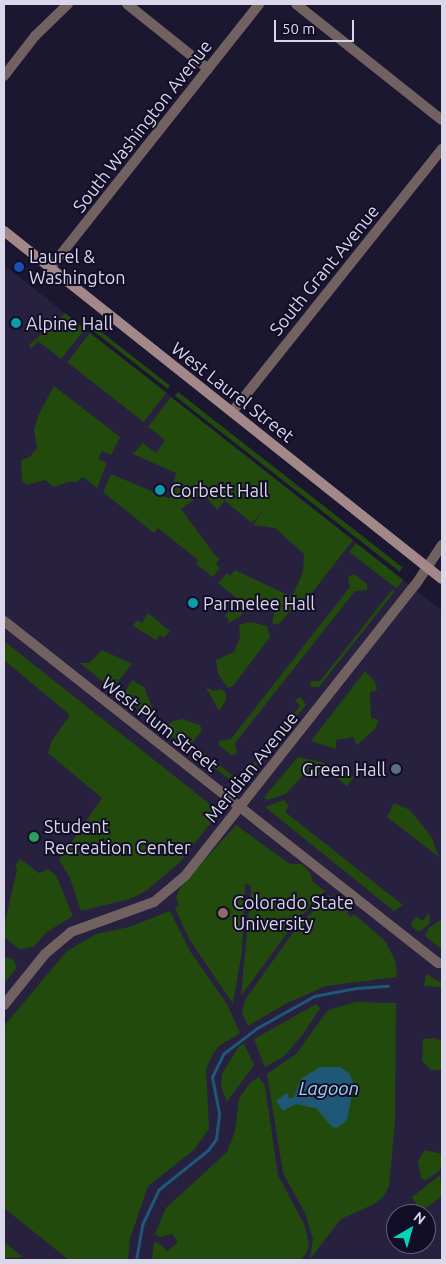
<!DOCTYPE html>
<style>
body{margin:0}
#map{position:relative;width:446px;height:1264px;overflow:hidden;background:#1c1731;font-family:Ubuntu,sans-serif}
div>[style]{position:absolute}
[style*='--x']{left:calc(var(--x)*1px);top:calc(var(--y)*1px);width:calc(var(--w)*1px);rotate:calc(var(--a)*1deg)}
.built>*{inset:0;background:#27203f}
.green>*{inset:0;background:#234a0d;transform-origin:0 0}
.water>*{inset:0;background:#1f5876}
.stream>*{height:3px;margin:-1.5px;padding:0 1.5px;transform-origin:1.5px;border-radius:1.5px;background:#1f5876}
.street>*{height:10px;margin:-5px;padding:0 5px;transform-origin:5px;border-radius:5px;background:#726161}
.secondary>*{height:10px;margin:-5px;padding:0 5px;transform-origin:5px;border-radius:5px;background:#a38889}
.dots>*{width:14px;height:14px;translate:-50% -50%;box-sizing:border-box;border:2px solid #130e27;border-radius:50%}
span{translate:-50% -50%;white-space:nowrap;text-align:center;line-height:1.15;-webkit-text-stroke:4px #130e27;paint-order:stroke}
.street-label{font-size:18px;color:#d9d7e9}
.poi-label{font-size:18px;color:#d9d7e9}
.left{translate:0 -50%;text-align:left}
.right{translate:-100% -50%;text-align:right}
.water-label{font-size:19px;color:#a4d3ef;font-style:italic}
.frame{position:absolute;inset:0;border:5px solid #d9d7e9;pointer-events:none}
.north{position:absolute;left:386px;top:1204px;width:50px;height:50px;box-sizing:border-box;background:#130e27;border:1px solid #625e75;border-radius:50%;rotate:38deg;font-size:14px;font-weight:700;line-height:20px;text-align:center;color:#d9d7e9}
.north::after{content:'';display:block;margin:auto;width:18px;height:22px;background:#06d5b6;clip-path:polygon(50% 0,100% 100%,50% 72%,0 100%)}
.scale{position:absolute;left:274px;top:20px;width:80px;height:22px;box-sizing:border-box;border:2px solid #d9d7e9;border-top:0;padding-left:6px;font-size:15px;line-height:18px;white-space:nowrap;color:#d9d7e9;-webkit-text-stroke:4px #130e27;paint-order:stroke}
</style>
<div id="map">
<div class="built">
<div style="clip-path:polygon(evenodd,4px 265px,442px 611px,442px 1260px,4px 1260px,4px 265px,396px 1214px,426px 1214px,426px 1244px,396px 1244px,396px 1214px)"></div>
</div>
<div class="green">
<div style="clip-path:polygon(65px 313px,85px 329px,61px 359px,38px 341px,31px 349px,29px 345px)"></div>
<div style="left:95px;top:327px;width:95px;height:4px;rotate:38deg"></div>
<div style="left:90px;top:333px;width:97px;height:37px;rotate:38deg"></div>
<div style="clip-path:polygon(54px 386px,120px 437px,111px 455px,102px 451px,98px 459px,107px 463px,97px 488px,83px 477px,77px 482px,68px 482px,54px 487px,45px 480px,26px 485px,22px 480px,21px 460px,30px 457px,37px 448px,34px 430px,38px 416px)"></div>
<div style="left:178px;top:392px;width:285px;height:5px;rotate:38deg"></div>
<div style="clip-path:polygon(171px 397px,353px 540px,297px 612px,290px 611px,278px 625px,272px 623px,275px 608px,254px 601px,249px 602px,241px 616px,227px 624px,229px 620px,225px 616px,238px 599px,218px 583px,227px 573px,230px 576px,235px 570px,292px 597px,303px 572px,304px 554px,275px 528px,253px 525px,264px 509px,252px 523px,225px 501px,236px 487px,217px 510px,203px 493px,181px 509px,217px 558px,220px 558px,216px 564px,220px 568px,213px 577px,196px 564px,198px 560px,158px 528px,154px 533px,103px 492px,111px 474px,170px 499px,176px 473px,133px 454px,143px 443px,156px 453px,165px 440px,148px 427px)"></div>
<div style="left:356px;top:543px;width:60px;height:11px;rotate:38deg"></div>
<div style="clip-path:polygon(354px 574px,367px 584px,367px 590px,355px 591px,235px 743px,237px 754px,231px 755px,219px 745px,219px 741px,231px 739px,350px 587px,348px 577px)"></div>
<div style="clip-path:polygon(392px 590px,395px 591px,319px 687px,311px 687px,310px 681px,320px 681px)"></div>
<div style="clip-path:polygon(148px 613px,170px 631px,164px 638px,160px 635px,156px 640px,133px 626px,137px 620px,142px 623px)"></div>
<div style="clip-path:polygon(251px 622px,267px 626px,270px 637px,233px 686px,228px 688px,218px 674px,216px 660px,234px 652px,240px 638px,239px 625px)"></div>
<div style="clip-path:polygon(4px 641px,216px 809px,217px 815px,179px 863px,146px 891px,130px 899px,81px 911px,70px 878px,59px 860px,102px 798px,48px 753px,51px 742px,70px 715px,4px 660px)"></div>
<div style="clip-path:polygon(102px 650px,132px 664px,112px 689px,80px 663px,89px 663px)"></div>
<div style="clip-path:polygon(365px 671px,375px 682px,377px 690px,370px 692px,371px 718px,379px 720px,374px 730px,357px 745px,353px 737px,336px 740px,336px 749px,311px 741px)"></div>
<div style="clip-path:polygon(132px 680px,144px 687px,160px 727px,123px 696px)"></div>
<div style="clip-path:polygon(206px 687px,213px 691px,222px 689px,226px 694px,226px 701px,219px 711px)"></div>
<div style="clip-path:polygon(301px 697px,306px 705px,239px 786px,192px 752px,195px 747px,240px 781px,300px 706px,295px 700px)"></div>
<div style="clip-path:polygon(182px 719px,200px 725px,202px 730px,189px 747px,178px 743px,165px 729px,171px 722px)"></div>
<div style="clip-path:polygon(298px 757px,325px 763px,325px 769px,320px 775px,304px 774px,286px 794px,267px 800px,264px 797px)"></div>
<div style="clip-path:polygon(339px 768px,354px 777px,347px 786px,335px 777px)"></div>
<div style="clip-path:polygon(284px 800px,289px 806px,285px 812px,403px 905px,394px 911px,265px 807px)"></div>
<div style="clip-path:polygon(394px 803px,410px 810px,431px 836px,439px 857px,387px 817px)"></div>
<div style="clip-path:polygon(236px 825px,290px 864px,302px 864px,311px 874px,312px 881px,325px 891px,293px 925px,241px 996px,251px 891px,250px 885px,245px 884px,242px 951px,233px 1004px,189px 939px,175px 908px,179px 905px,176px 897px,181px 886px)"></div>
<div style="clip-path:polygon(20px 859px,39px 873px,48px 869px,56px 875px,73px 916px,47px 932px,33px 947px,19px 949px,4px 937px,4px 926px,17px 869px,15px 866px)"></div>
<div style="clip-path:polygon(329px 895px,349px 910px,347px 913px,351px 917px,354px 914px,385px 941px,395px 960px,397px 977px,326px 986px,287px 1003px,248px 1026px,242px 1013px,245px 1000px,297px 927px)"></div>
<div style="clip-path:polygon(170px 911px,190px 951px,227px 1004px,240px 1033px,219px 1046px,212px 1056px,206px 1069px,209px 1129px,194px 1150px,148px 1186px,130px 1239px,128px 1260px,69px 1260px,4px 1208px,4px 1026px,67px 951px,96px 934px,129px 927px)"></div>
<div style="clip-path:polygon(429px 913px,430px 923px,419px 932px,410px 925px,416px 917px,423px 921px)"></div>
<div style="clip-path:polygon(442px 919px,442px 950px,425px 936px,429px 928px)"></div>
<div style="clip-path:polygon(4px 957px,13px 959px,17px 967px,4px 984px)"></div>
<div style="clip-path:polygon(426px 974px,442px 983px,442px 987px,424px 986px)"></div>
<div style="clip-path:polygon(356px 1002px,396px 1003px,395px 1122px,389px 1187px,382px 1198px,372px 1205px,341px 1219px,310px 1259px,313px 1239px,305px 1213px,283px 1173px,267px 1074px,296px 1054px,328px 1010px)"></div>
<div style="clip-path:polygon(316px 1004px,320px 1008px,302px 1036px,283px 1057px,265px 1067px,254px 1039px)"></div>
<div style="clip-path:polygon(435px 1038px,442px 1042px,442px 1070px,431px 1070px,422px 1061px,423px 1039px)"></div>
<div style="clip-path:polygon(244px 1044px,254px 1065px,227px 1102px,221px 1086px,222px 1074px,239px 1046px)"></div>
<div style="clip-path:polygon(259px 1077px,265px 1086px,278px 1175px,304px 1224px,309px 1243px,307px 1252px,301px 1260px,152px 1260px,154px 1242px,159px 1243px,167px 1251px,178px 1242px,172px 1234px,160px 1237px,155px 1234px,166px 1208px,227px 1152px,235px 1131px,239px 1098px,250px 1083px)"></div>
<div style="clip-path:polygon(425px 1150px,442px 1154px,442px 1163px,439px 1171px,425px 1181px,421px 1178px,418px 1161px)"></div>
<div style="clip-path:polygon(440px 1175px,442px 1196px,421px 1212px,412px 1197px)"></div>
<div style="clip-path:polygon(4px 1242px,23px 1257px,4px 1258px)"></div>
</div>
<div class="water">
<div style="clip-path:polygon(320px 1067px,340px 1067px,349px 1073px,354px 1084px,347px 1120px,337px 1128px,332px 1127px,316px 1108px,295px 1104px,283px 1111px,276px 1101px,285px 1094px,288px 1094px,289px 1099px,294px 1097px,301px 1079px)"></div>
</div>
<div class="stream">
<div style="--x:136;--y:1260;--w:36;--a:-80"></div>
<div style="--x:142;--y:1225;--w:38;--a:-65"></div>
<div style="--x:158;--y:1190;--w:64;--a:-38.7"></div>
<div style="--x:208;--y:1150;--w:14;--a:-54"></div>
<div style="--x:216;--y:1139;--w:26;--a:-83"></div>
<div style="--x:219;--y:1113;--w:37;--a:-101"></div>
<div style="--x:212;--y:1077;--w:25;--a:-64"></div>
<div style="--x:223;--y:1054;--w:43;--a:-37.4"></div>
<div style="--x:257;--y:1028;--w:65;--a:-29.3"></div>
<div style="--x:314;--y:996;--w:43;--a:-10.8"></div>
<div style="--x:356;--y:988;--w:32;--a:-4"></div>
</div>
<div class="street">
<div style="--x:127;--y:4;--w:104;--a:38.7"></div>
<div style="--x:296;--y:4;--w:186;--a:38.5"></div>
<div style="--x:4;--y:76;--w:51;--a:-52.2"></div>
<div style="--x:35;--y:36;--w:46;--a:-44.1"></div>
<div style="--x:50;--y:268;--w:337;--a:-51.6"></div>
<div style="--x:232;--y:412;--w:337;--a:-51.4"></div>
<div style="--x:4;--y:621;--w:553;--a:38.24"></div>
<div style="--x:4;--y:1005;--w:65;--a:-51.2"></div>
<div style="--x:45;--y:954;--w:34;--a:-40"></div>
<div style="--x:71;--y:932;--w:88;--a:-19.9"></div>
<div style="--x:154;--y:902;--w:40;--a:-40"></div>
<div style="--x:185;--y:876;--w:372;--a:-51.7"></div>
<div style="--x:416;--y:584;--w:47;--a:-56.3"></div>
</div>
<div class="secondary">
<div style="--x:4;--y:231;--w:559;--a:38.47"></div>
</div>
<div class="dots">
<div style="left:19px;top:267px;background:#1a4fb4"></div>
<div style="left:16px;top:323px;background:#0f9aa8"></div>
<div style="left:160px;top:490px;background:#0f9aa8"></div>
<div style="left:193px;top:603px;background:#0f9aa8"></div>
<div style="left:396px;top:769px;background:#5c6f8a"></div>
<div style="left:34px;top:837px;background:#2e9e5b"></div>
<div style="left:223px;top:913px;background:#8d6e63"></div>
</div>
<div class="street-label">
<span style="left:142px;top:126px;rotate:-52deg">South Washington Avenue</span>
<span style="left:324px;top:270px;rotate:-51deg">South Grant Avenue</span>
<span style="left:233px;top:392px;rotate:38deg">West Laurel Street</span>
<span style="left:160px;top:724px;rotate:38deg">West Plum Street</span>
<span style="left:251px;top:767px;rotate:-51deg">Meridian Avenue</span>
</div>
<div class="poi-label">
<span class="left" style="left:29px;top:267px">Laurel &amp;<br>Washington</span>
<span class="left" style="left:26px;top:323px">Alpine Hall</span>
<span class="left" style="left:170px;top:490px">Corbett Hall</span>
<span class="left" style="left:203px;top:603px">Parmelee Hall</span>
<span class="right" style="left:386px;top:769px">Green Hall</span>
<span class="left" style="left:44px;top:837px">Student<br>Recreation Center</span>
<span class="left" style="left:233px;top:913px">Colorado State<br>University</span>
</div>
<div class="water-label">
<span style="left:329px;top:1089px">Lagoon</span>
</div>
<div class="frame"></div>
<div class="north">N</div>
<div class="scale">50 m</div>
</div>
